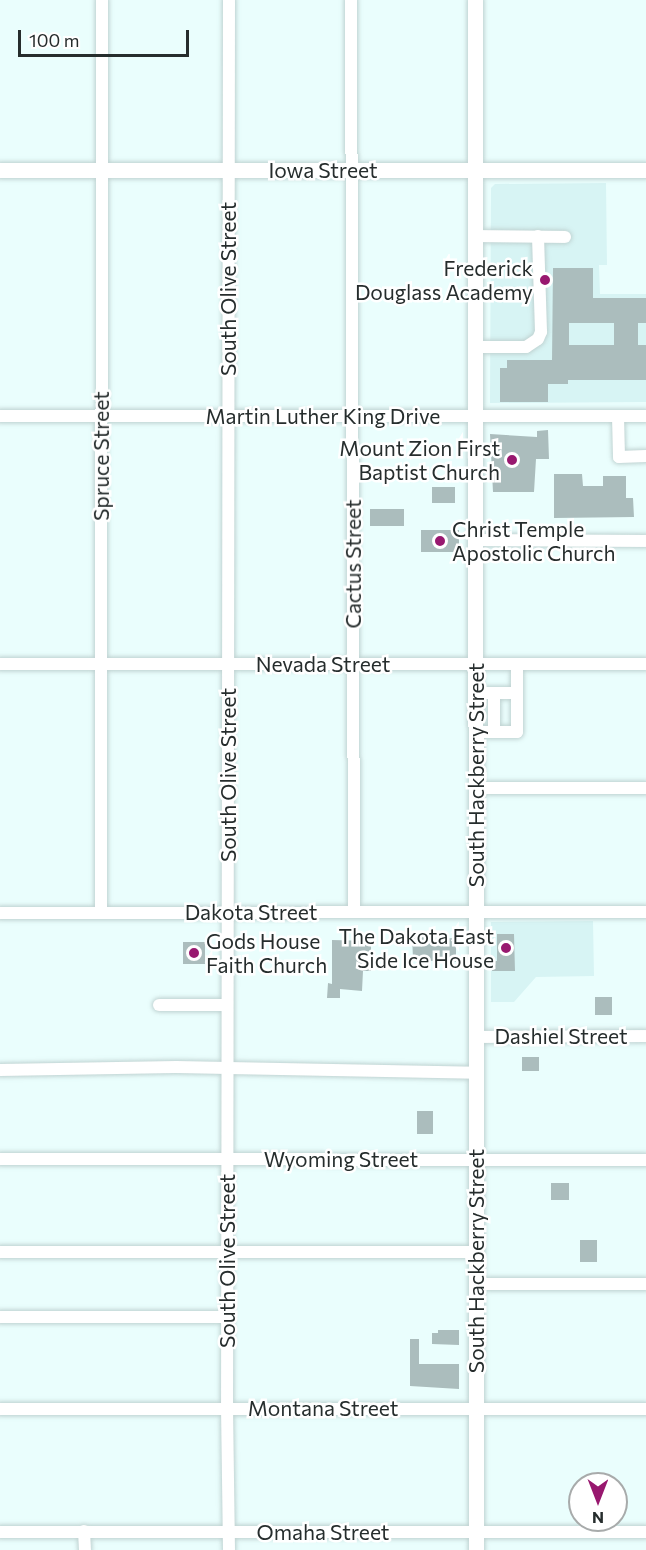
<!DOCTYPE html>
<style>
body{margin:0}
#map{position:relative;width:646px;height:1550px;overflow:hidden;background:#eafefd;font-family:Commissioner,sans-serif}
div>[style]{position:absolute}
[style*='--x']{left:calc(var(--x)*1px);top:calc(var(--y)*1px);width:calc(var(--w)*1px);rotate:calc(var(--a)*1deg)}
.built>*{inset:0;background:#d7f4f4}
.building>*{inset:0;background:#abbdbd;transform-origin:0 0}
.roads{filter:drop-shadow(0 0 2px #c0d3d2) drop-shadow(0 0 2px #c0d3d2)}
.minor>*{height:12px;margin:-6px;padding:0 6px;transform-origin:6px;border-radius:6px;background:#fff}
.major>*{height:15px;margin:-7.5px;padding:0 7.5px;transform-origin:7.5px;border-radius:7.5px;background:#fff}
.dots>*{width:16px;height:16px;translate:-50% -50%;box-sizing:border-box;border:3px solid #fff;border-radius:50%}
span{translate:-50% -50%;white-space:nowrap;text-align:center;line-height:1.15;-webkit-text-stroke:5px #fff;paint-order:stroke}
.street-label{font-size:21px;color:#262d2d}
.poi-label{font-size:21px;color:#262d2d}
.right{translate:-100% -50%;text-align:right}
.left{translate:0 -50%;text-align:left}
.north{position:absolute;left:568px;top:1472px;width:60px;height:60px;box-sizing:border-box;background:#fff;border:2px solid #a8abab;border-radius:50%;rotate:180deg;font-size:16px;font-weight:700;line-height:24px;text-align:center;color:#262d2d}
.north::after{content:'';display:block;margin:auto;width:21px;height:27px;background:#98186f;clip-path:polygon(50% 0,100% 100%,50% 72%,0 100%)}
.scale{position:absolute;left:18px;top:30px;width:171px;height:27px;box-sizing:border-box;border:3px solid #262d2d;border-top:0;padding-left:8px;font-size:18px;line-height:21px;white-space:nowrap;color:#262d2d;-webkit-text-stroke:4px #fff;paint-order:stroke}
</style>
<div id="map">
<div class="built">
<div style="clip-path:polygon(606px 183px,607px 265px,599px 265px,600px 294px,646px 294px,646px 402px,490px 403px,491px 188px,495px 184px)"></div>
<div style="clip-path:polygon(593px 921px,594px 976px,536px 977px,514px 1002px,491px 1002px,491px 922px)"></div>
</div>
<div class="building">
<div style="clip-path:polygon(evenodd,553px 268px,593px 268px,593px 298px,646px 298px,646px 323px,638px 323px,638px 345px,646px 345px,646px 380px,568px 380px,568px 384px,548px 384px,548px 402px,500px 402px,500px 368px,507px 368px,507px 360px,552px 360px,553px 268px,569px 323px,614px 323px,614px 345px,569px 345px,569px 323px)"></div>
<div style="clip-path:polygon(548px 430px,549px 459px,536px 459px,534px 492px,493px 492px,490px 434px,537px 437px,537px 431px)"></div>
<div style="clip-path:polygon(554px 474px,582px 474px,583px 486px,603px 486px,603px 476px,626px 476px,626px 498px,633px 498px,634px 517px,554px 518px)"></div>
<div style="left:432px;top:487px;width:23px;height:16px"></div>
<div style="left:404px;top:509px;width:17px;height:34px;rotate:90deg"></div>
<div style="left:421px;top:530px;width:38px;height:22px"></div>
<div style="clip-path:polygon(412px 933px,431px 934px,431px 939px,456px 938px,456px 962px,413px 960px)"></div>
<div style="clip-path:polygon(497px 934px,514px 934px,515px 971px,492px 971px,492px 961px,497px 961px)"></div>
<div style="clip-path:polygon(332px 940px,371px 941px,371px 971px,363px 971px,362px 991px,340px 989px,340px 998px,327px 998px,328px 983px,332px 984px)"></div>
<div style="left:183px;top:942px;width:22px;height:22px"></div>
<div style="left:595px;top:997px;width:17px;height:18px"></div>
<div style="left:522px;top:1057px;width:17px;height:14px"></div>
<div style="left:417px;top:1111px;width:16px;height:23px"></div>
<div style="left:551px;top:1183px;width:18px;height:17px"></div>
<div style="left:580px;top:1240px;width:17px;height:22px"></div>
<div style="clip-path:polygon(438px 1330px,459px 1330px,459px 1345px,432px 1344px,432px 1333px,438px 1333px)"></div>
<div style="clip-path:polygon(410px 1339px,419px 1339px,419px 1364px,459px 1364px,459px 1389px,410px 1386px)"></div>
</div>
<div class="roads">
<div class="minor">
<div style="--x:229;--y:0;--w:1407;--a:90.08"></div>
<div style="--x:227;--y:1407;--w:143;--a:89.2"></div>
<div style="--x:351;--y:0;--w:912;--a:89.81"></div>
<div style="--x:476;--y:236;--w:89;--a:0.6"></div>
<div style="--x:476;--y:347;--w:50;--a:0"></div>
<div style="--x:526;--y:347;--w:14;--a:-34"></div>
<div style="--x:538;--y:339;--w:8;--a:-67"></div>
<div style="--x:541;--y:332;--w:96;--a:-91.8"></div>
<div style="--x:0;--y:416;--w:646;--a:0"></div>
<div style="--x:618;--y:416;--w:41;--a:88.6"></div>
<div style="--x:619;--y:457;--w:27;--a:-2"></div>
<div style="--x:476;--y:540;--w:170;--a:0.3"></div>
<div style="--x:0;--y:664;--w:646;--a:0"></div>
<div style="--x:476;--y:693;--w:41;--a:0"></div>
<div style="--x:494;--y:693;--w:39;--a:90"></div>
<div style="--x:476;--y:732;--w:41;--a:0"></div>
<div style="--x:517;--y:732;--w:68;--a:-90"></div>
<div style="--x:476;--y:788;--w:170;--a:0"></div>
<div style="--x:0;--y:913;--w:646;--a:-0.09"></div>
<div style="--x:101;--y:913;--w:913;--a:-89.94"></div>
<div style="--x:159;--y:1005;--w:68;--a:0"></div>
<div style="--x:476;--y:1037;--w:170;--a:-0.3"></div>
<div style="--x:0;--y:1070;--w:176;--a:-1"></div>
<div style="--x:176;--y:1067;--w:300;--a:1.1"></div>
<div style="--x:0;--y:1159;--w:646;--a:0.09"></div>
<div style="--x:0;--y:1252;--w:476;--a:0"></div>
<div style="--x:476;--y:1284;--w:170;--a:0"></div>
<div style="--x:0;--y:1317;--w:227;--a:0"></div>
<div style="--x:0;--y:1409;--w:646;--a:0"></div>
<div style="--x:84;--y:1531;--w:19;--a:87"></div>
<div style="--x:0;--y:1532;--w:646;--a:0"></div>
</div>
<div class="major">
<div style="--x:475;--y:0;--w:1550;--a:89.96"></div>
<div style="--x:0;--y:170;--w:646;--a:0"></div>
</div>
</div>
<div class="dots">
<div style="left:545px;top:280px;background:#98186f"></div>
<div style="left:512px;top:460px;background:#98186f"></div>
<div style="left:440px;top:541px;background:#98186f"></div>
<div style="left:506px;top:948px;background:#98186f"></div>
<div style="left:194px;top:953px;background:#98186f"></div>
</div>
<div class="street-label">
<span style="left:323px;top:170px">Iowa Street</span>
<span style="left:228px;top:289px;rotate:-90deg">South Olive Street</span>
<span style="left:323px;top:416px">Martin Luther King Drive</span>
<span style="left:101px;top:456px;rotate:-90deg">Spruce Street</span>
<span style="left:353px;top:564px;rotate:-90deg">Cactus Street</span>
<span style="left:323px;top:664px">Nevada Street</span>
<span style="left:228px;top:775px;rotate:-90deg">South Olive Street</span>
<span style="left:476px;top:775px;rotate:-90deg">South Hackberry Street</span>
<span style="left:251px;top:912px">Dakota Street</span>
<span style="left:561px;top:1036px">Dashiel Street</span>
<span style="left:341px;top:1159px">Wyoming Street</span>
<span style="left:227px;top:1261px;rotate:-90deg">South Olive Street</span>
<span style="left:476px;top:1261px;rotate:-90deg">South Hackberry Street</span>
<span style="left:323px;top:1408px">Montana Street</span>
<span style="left:323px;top:1532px">Omaha Street</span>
</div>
<div class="poi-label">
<span class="right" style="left:533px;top:280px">Frederick<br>Douglass Academy</span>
<span class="right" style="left:500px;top:460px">Mount Zion First<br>Baptist Church</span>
<span class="left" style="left:452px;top:541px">Christ Temple<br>Apostolic Church</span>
<span class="right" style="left:494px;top:948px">The Dakota East<br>Side Ice House</span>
<span class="left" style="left:206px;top:953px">Gods House<br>Faith Church</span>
</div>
<div class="north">N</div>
<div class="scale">100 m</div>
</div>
